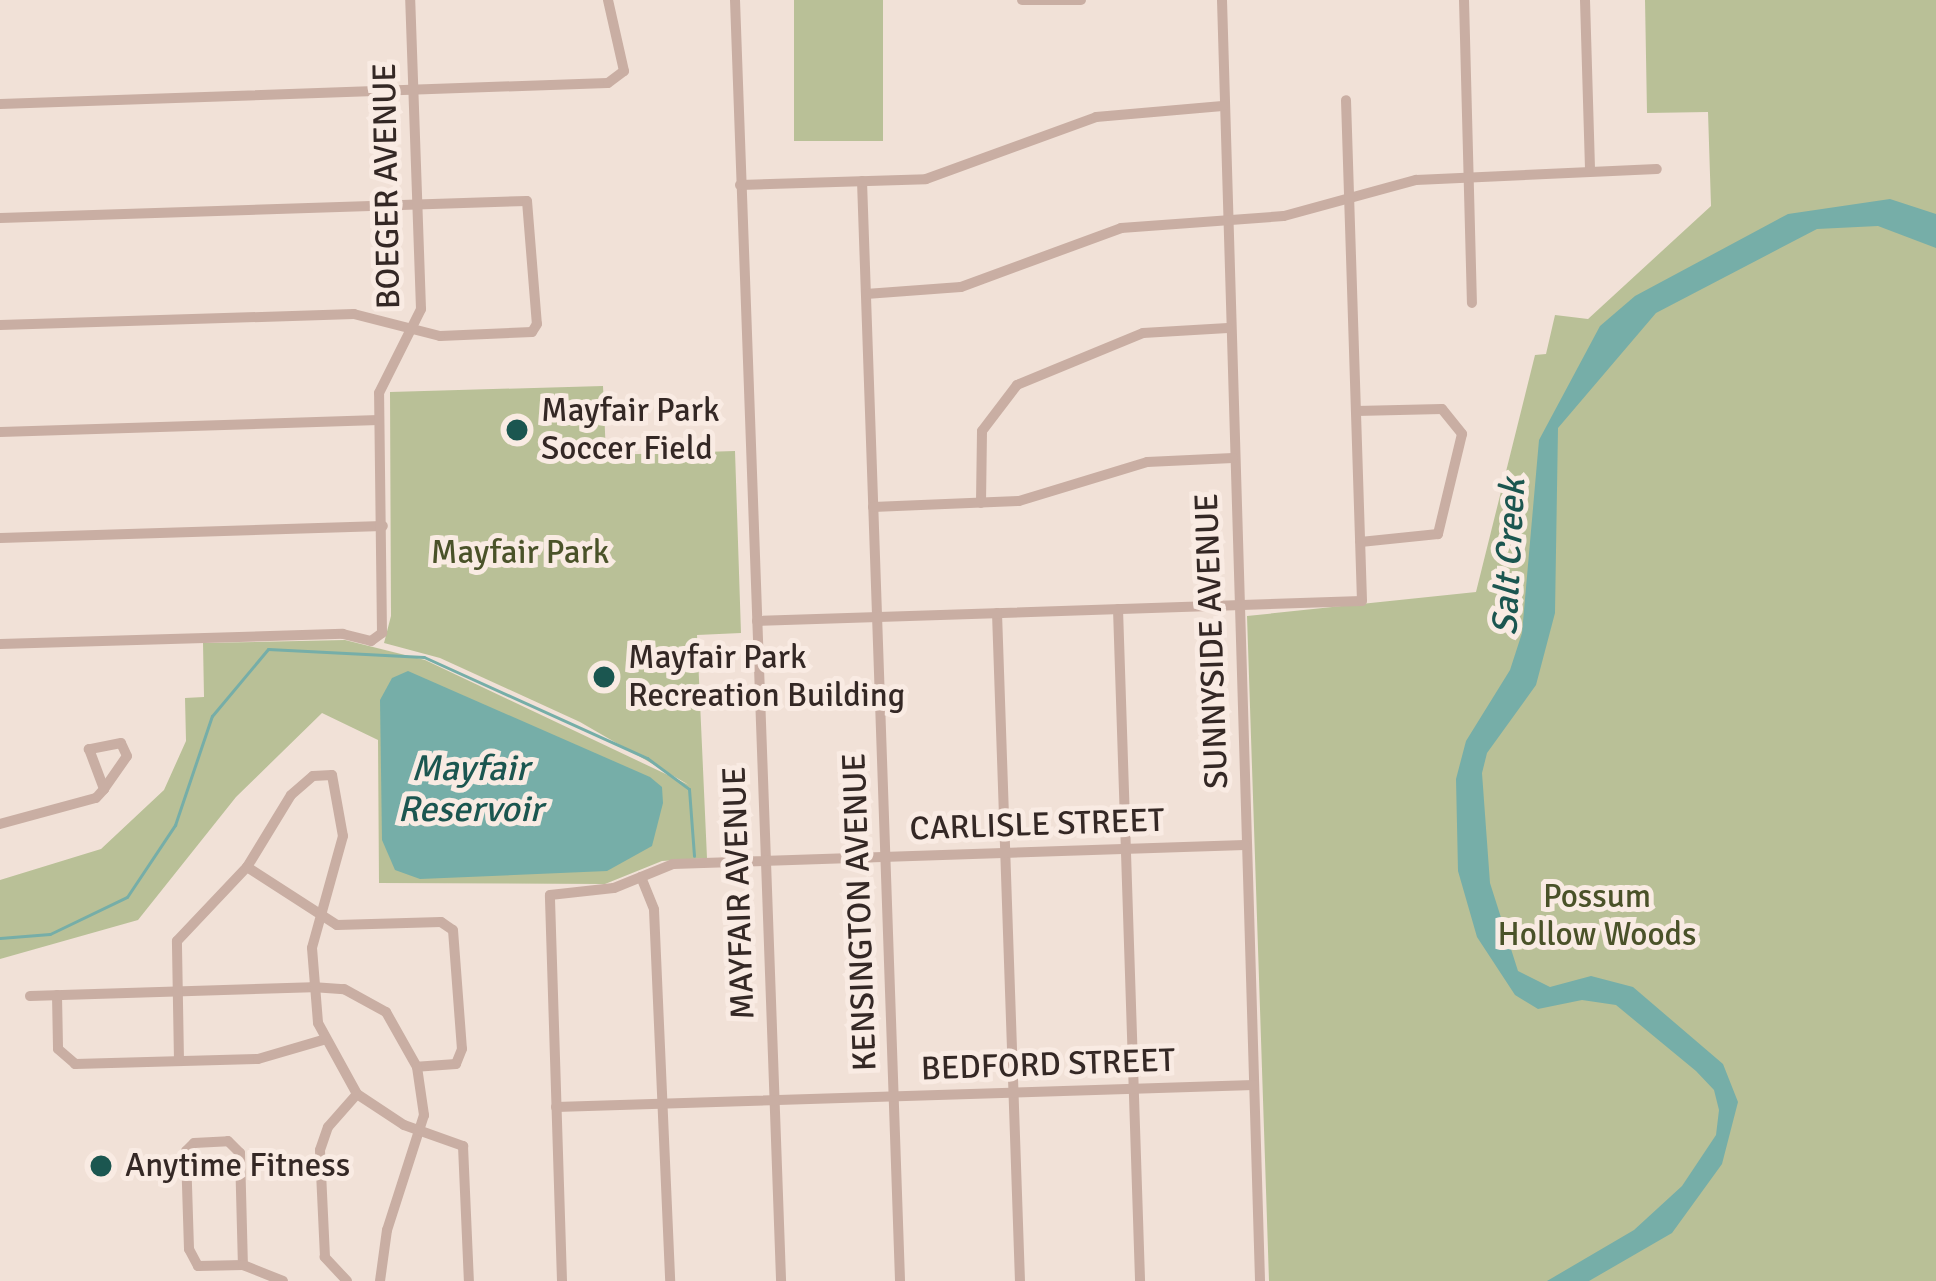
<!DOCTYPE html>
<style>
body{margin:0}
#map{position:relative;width:1936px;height:1281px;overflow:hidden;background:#f1e1d7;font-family:Signika,sans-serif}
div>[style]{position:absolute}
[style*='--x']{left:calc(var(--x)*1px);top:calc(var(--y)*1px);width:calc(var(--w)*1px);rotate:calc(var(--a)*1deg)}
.green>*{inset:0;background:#b9c097;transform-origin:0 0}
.water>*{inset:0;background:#76aea8}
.stream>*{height:3px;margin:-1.5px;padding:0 1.5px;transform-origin:1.5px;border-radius:1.5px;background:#76aea8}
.minor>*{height:10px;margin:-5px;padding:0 5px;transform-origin:5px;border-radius:5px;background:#c9aea3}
.dots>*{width:33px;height:33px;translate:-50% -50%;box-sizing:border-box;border:6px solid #f9ebe3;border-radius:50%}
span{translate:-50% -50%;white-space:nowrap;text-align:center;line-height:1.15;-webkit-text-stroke:10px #f9ebe3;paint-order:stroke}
.street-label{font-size:33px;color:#342825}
.poi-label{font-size:33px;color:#342825}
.left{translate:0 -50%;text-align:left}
.park-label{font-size:33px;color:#4a5229}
.water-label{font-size:36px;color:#1b5650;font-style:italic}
</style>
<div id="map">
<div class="green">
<div style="left:794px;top:0;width:89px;height:141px"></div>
<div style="clip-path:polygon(1645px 0,1936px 0,1936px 1281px,1269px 1281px,1247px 616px,1476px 592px,1535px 355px,1546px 354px,1555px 315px,1588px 319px,1711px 206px,1708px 112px,1647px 113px)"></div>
<div style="clip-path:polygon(603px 386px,606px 455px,735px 451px,741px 633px,697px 635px,707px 858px,662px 861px,605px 884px,379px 883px,378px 740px,322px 713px,236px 797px,138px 920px,0 959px,0 880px,101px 849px,164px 790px,186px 741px,185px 698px,204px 697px,203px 643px,345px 640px,425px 660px,689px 785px,580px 722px,440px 658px,384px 643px,391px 616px,390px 392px)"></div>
</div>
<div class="water">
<div style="clip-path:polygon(1890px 199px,1936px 214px,1936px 248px,1878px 226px,1817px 229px,1656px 313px,1558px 428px,1555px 613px,1536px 685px,1487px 753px,1482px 773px,1490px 883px,1518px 971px,1550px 987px,1591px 976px,1633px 987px,1723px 1064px,1738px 1102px,1722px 1164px,1672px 1233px,1589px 1281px,1547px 1281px,1634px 1230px,1682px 1186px,1716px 1135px,1719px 1110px,1714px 1090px,1696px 1071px,1616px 1005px,1582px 1000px,1538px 1009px,1515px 995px,1477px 937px,1458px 871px,1456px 779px,1466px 741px,1510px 670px,1522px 633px,1539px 440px,1600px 326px,1635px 296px,1788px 214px)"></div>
<div style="clip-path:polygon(408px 671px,650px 777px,662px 787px,663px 803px,652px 846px,607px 871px,420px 879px,395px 870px,382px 840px,380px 700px,392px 678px)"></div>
</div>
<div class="stream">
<div style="--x:0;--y:938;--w:50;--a:-4.6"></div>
<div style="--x:50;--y:934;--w:85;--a:-25.7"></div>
<div style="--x:127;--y:897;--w:87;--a:-56.3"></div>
<div style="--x:175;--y:825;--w:115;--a:-71.3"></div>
<div style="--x:212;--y:716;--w:87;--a:-50.1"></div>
<div style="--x:268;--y:649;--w:156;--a:2.9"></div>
<div style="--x:424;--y:657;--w:245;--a:24.4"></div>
<div style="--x:647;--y:758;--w:52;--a:36.4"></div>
<div style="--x:689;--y:789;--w:67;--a:85.7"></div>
</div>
<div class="minor">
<div style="--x:735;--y:0;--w:1282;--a:87.94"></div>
<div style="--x:1022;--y:0;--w:59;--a:0"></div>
<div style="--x:1222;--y:0;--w:1282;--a:88.3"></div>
<div style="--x:1464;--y:0;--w:303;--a:88.5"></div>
<div style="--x:1585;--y:0;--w:171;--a:88.3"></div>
<div style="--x:0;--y:104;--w:608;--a:-1.98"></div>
<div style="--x:608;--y:83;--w:20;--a:-37"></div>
<div style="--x:624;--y:71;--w:73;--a:-102.7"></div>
<div style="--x:862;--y:181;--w:1101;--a:88.02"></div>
<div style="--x:740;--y:185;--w:186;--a:-1.8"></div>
<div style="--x:926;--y:179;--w:181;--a:-20"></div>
<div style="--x:1096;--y:117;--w:127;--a:-5"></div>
<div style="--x:0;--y:218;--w:527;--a:-1.85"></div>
<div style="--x:527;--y:201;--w:123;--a:85.4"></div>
<div style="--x:537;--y:324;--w:9;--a:122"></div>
<div style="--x:532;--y:332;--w:92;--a:177.5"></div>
<div style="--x:440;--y:336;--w:89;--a:-165.7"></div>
<div style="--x:354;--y:314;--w:354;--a:178.2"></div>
<div style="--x:866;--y:294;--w:95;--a:-4.2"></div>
<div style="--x:961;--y:287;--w:171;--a:-20.2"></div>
<div style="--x:1121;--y:228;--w:163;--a:-4.2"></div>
<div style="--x:1284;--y:216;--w:137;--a:-15.3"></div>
<div style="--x:1416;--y:180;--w:241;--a:-2.6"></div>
<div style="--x:1356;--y:411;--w:86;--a:-1.3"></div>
<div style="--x:1442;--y:409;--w:32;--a:51"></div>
<div style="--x:1462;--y:434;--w:103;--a:103.5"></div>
<div style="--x:1438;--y:534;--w:78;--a:174.1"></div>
<div style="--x:0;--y:432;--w:379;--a:-1.8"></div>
<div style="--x:981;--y:503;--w:72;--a:-89.2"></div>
<div style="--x:982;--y:431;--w:58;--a:-52.7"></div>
<div style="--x:1017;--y:385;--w:136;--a:-22.4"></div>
<div style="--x:1143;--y:333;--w:85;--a:-3.4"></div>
<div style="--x:873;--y:507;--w:146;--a:-2.4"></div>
<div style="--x:1019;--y:501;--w:134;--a:-16.9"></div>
<div style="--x:1147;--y:462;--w:86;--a:-2.7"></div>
<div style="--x:0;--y:538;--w:383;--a:-1.8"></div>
<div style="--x:1118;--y:609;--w:672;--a:88.12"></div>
<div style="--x:997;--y:613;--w:668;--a:88.03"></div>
<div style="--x:757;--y:621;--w:605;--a:-1.89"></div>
<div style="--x:1362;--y:601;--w:501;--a:-91.83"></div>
<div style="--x:0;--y:644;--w:343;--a:-1.7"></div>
<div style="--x:343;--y:634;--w:29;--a:14"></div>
<div style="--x:371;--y:641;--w:14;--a:-36"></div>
<div style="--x:382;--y:633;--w:240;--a:-90.7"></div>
<div style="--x:379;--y:393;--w:94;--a:-63.4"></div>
<div style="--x:421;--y:309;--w:309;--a:-92"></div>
<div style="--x:0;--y:824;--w:99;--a:-15.2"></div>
<div style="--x:96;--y:798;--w:12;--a:-48"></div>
<div style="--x:104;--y:789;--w:40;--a:-55.1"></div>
<div style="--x:127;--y:756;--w:14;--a:-115"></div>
<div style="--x:121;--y:743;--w:33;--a:169"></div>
<div style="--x:89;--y:749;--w:43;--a:69.4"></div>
<div style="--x:247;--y:867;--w:107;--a:32.8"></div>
<div style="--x:337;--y:925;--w:104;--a:-1.7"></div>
<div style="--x:441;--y:922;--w:14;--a:34"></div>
<div style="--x:453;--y:930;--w:119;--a:85.7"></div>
<div style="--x:462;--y:1049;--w:16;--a:112"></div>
<div style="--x:456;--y:1064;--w:39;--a:176"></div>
<div style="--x:641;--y:877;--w:35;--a:68"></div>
<div style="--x:654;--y:910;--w:371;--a:87.5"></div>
<div style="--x:57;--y:995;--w:54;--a:88.9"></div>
<div style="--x:58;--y:1049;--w:23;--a:41"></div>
<div style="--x:75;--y:1064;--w:183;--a:-1.6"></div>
<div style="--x:258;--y:1059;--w:68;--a:-16.3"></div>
<div style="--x:30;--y:996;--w:282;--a:-1.8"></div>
<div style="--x:312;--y:987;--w:32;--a:4"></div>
<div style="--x:344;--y:989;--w:48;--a:28.7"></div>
<div style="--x:386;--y:1012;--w:63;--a:60.6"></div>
<div style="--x:417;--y:1067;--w:49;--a:81.7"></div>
<div style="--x:424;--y:1115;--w:121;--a:107.8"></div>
<div style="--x:387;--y:1230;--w:51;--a:97.8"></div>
<div style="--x:179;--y:1061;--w:120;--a:-91"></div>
<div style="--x:177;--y:941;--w:102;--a:-46.6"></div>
<div style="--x:247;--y:867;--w:84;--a:-58.6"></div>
<div style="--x:291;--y:795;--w:29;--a:-41"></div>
<div style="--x:313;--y:776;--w:19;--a:-3"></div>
<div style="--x:332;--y:775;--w:62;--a:79.8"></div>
<div style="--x:343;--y:836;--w:116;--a:105.5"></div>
<div style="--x:312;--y:948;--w:75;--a:85.4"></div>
<div style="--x:318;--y:1023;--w:81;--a:61.2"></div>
<div style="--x:357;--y:1094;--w:56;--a:33.4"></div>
<div style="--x:404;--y:1125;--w:63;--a:19.6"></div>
<div style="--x:463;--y:1146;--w:135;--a:87.5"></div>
<div style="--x:556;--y:1107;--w:698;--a:-1.81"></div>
<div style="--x:228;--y:1141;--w:17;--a:45"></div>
<div style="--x:240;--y:1153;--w:112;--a:88.5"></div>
<div style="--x:243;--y:1265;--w:45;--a:178.7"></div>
<div style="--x:198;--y:1266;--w:19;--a:-118"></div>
<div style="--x:189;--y:1249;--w:98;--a:-91.8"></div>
<div style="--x:186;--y:1151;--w:11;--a:-45"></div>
<div style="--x:194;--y:1143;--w:34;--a:-3"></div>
<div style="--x:243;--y:1265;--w:43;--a:21.8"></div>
<div style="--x:347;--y:1281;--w:33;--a:-133"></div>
<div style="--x:325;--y:1257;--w:107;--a:-92.7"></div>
<div style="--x:320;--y:1150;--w:24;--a:-71"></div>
<div style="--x:328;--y:1127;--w:44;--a:-48.7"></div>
<div style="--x:562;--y:1281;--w:386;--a:-91.8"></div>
<div style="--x:550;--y:895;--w:64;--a:-6.2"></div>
<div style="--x:614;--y:888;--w:64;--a:-22.1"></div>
<div style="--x:673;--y:864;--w:572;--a:-1.9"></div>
</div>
<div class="dots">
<div style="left:517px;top:430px;background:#1b5650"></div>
<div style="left:604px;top:677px;background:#1b5650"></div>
<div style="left:101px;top:1166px;background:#1b5650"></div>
</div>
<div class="street-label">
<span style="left:387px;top:186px;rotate:-91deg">BOEGER AVENUE</span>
<span style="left:1212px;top:641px;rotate:-92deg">SUNNYSIDE AVENUE</span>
<span style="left:1037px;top:825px;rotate:-2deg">CARLISLE STREET</span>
<span style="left:739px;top:893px;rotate:-92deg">MAYFAIR AVENUE</span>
<span style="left:860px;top:912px;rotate:-92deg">KENSINGTON AVENUE</span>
<span style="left:1048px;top:1065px;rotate:-2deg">BEDFORD STREET</span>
</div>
<div class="poi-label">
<span class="left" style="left:541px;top:430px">Mayfair Park<br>Soccer Field</span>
<span class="left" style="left:628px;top:677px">Mayfair Park<br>Recreation Building</span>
<span class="left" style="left:125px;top:1166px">Anytime Fitness</span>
</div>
<div class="park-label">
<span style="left:520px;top:553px">Mayfair Park</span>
<span style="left:1597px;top:916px">Possum<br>Hollow Woods</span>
</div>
<div class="water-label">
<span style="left:1509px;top:557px;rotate:-87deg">Salt Creek</span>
<span style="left:470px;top:789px">Mayfair<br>Reservoir</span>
</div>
</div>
